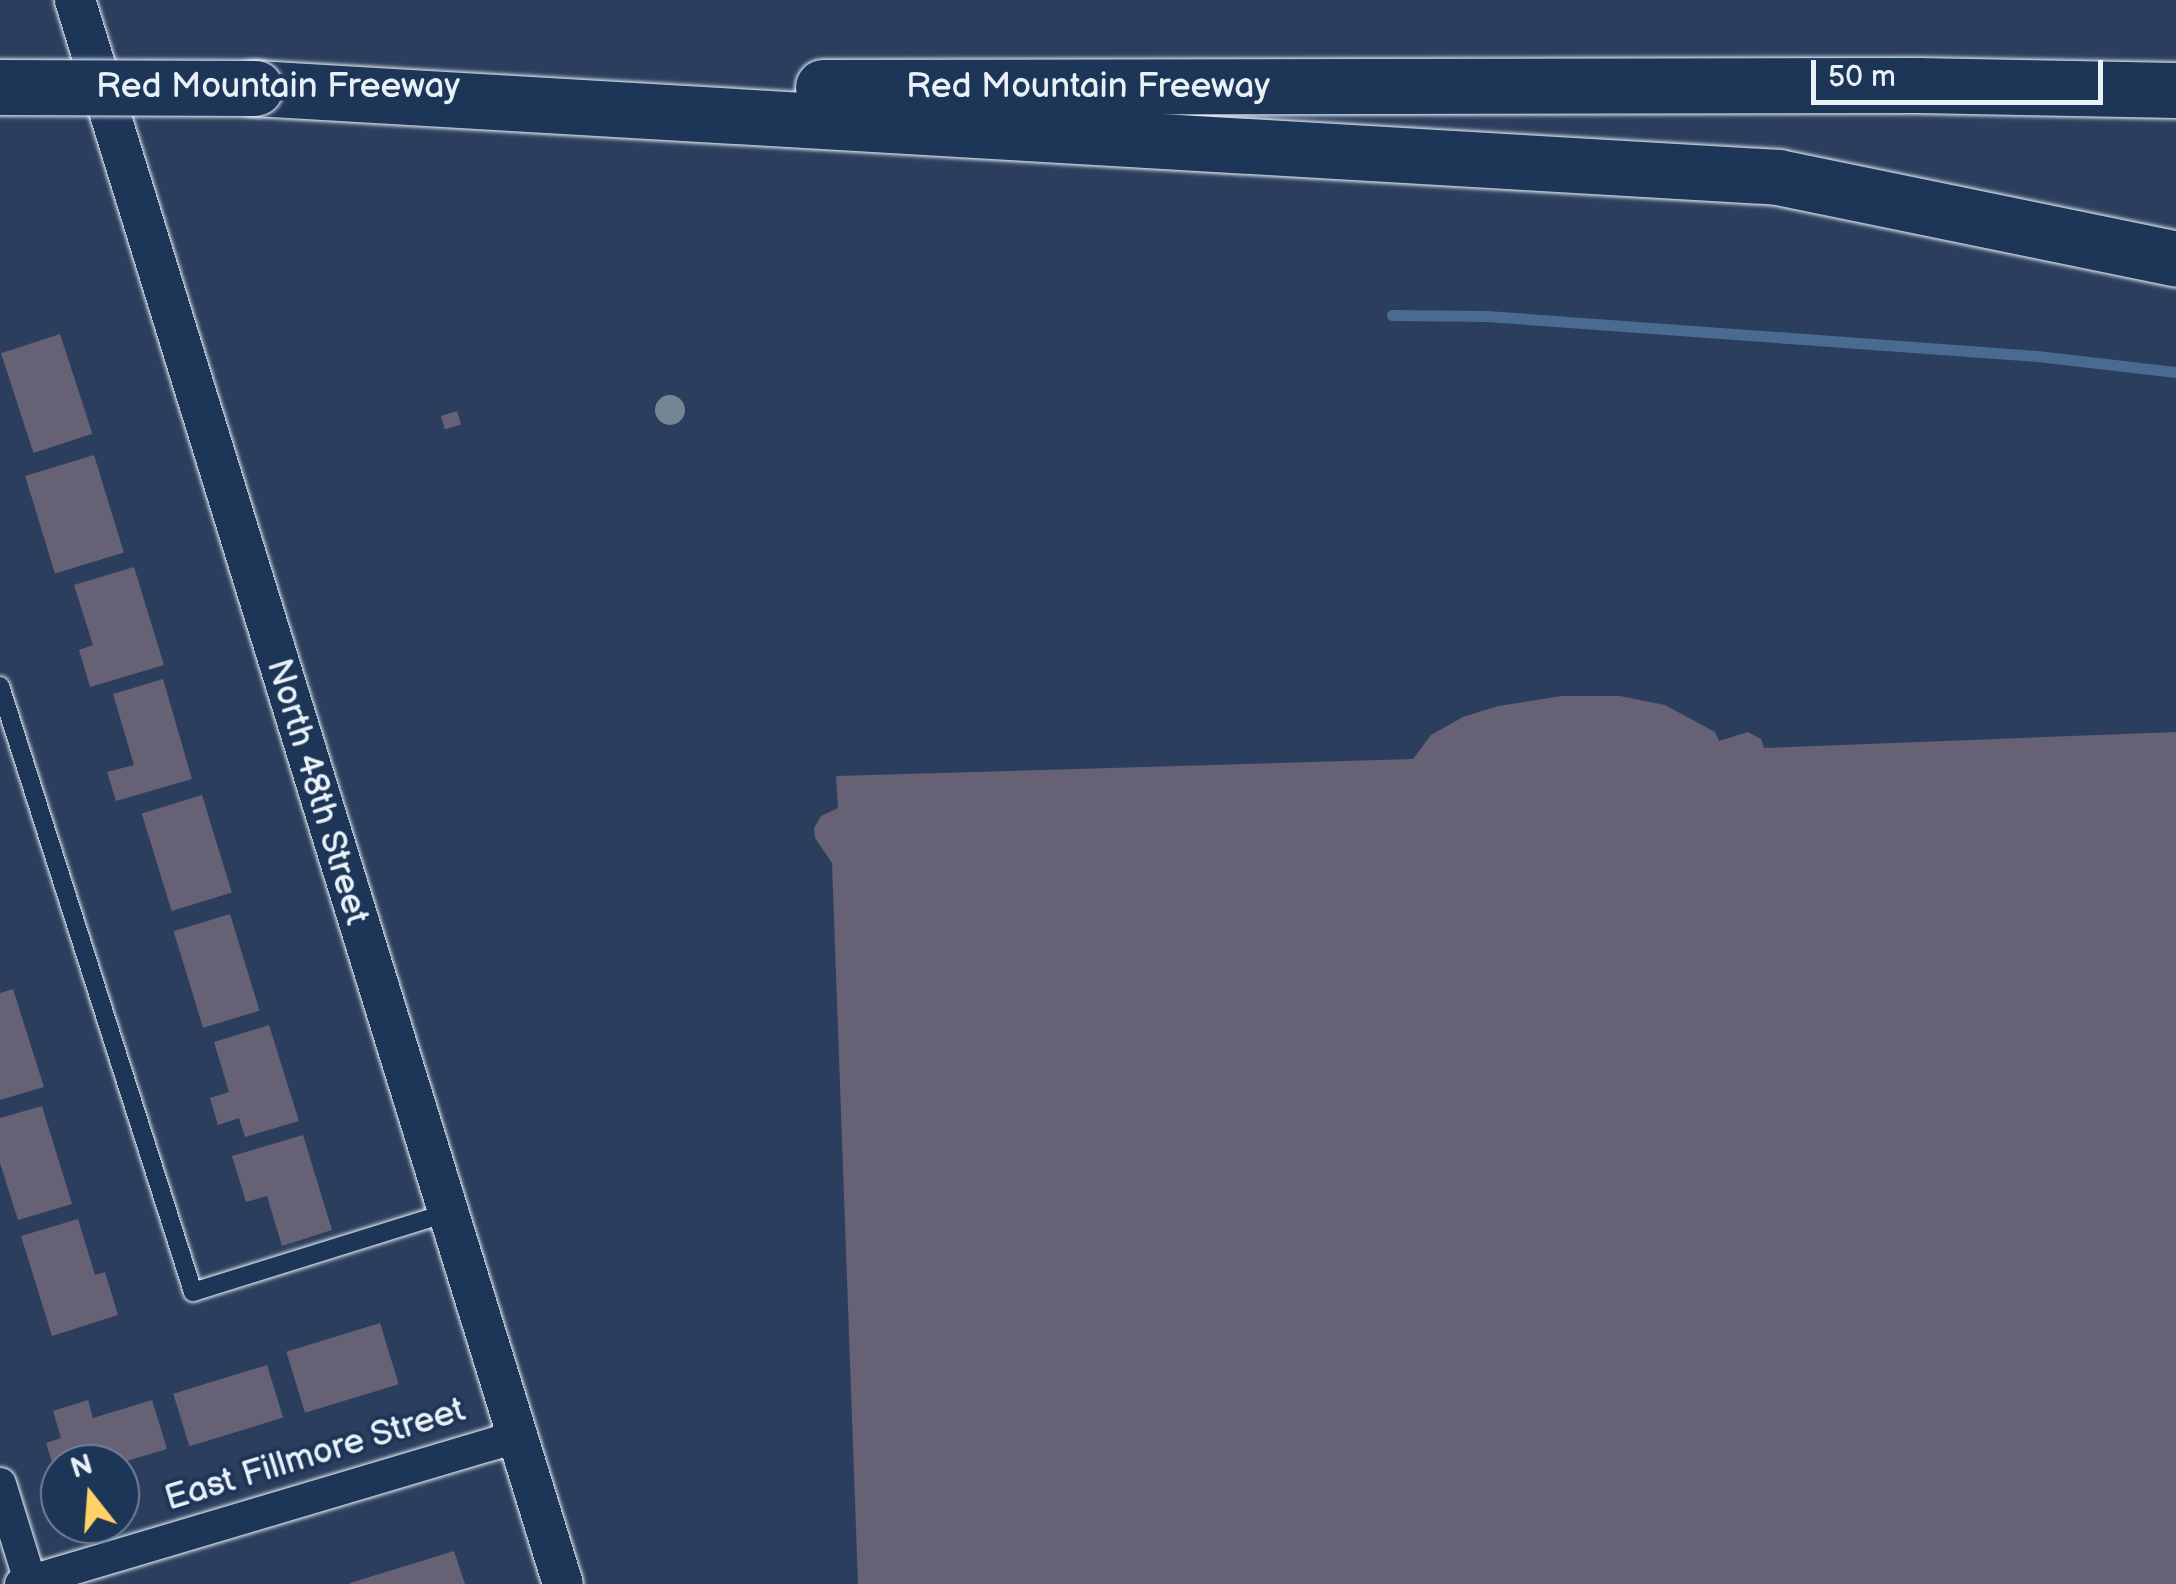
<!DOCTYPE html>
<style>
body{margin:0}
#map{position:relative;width:2176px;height:1584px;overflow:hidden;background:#2c3e5d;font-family:"Balsamiq Sans",sans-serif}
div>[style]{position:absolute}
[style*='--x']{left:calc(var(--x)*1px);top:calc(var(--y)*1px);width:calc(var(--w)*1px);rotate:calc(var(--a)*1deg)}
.stream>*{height:11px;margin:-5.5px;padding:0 5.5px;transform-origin:5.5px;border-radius:5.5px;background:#496b90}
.building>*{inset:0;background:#666174;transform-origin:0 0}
.roads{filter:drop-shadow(0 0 2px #e8f1f8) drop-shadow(0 0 2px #e8f1f8)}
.service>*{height:18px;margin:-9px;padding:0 9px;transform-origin:9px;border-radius:9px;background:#1d3557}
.minor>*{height:32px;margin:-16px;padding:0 16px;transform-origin:16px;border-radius:16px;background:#1d3557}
.tertiary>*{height:40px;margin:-20px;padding:0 20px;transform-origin:20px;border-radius:20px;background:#1d3557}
.motorway>*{height:55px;margin:-27.5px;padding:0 27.5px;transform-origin:27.5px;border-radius:27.5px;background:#1d3557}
.bridges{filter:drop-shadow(0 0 2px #e8f1f8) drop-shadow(0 0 2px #e8f1f8)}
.motorway-bridge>*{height:55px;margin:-27.5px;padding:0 27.5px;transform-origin:27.5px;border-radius:27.5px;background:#1d3557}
.trees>*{width:30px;height:30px;margin:-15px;border-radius:50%;background:#748594}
span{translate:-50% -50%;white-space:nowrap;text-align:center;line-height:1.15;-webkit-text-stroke:8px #1d3557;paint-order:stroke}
.street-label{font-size:35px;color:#e8f1f8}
.north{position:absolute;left:40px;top:1444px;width:100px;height:100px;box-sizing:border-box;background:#1d3557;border:2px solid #6e8097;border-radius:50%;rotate:343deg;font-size:28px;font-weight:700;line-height:40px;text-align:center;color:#e8f1f8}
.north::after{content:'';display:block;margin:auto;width:35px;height:45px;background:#ffd166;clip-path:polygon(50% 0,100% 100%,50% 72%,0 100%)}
.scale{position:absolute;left:1811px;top:60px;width:292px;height:45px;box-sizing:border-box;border:5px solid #e8f1f8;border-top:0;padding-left:12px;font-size:30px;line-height:35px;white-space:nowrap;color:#e8f1f8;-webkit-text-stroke:8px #1d3557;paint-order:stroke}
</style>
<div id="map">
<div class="stream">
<div style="--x:1392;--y:315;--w:95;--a:0.6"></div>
<div style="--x:1487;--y:316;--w:551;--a:4.16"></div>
<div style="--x:2037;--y:356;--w:140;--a:6.6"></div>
</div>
<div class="building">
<div style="left:60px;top:334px;width:105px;height:62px;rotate:72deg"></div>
<div style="left:457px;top:411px;width:14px;height:17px;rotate:73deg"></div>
<div style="left:94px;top:455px;width:102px;height:72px;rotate:73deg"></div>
<div style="clip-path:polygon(134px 567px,164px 665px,90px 687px,79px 650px,93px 645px,74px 585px)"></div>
<div style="clip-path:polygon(163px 679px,192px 779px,116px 801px,107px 772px,134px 765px,113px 694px)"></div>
<div style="clip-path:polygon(1562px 696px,1620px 696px,1665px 705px,1715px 732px,1719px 741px,1748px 732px,1761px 739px,1764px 748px,2176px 732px,2176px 1584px,858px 1584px,832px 863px,815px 838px,814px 828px,821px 816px,838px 808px,836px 776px,1413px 759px,1431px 735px,1463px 717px,1498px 706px)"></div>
<div style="left:202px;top:795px;width:102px;height:63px;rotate:73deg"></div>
<div style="left:230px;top:914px;width:101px;height:59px;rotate:73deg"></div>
<div style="clip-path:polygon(13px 989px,44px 1087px,0 1100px,0 993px)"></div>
<div style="clip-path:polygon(269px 1025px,299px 1121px,245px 1137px,239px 1118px,218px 1125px,210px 1098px,229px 1092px,214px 1042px)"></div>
<div style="clip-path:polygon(42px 1106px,72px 1204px,18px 1220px,0 1163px,0 1118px)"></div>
<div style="clip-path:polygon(303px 1135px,332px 1230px,282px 1246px,267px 1196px,246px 1202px,232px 1156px)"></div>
<div style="clip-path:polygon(78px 1219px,95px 1275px,105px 1272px,118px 1315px,52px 1336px,21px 1236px)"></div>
<div style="left:380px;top:1323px;width:64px;height:98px;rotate:73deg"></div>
<div style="left:267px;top:1365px;width:55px;height:98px;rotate:73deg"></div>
<div style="clip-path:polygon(88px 1400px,93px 1418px,152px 1400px,167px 1449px,116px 1464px,60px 1464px,59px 1484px,46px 1443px,61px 1438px,53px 1411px)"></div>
<div style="clip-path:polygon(454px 1551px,465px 1584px,350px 1584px,350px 1583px)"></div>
</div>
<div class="roads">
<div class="service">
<div style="--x:0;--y:686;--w:636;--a:72.33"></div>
<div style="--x:193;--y:1292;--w:266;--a:-17.3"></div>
</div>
<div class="minor">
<div style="--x:0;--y:1484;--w:105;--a:72.8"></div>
<div style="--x:21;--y:1584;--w:516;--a:-16.54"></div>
</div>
<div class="tertiary">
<div style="--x:75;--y:0;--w:1657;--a:72.88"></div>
</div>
<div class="motorway">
<div style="--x:823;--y:87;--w:1095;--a:-0.1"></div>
<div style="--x:1918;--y:85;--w:258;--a:1.1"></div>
<div style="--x:255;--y:88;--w:1526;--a:3.34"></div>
<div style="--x:1778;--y:177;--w:406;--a:11.6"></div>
</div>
</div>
<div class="bridges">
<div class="motorway-bridge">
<div style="--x:0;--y:87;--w:255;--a:0.2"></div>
</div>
</div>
<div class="trees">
<div style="left:670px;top:410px"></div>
</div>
<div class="street-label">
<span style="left:278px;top:87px">Red Mountain Freeway</span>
<span style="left:1088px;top:87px">Red Mountain Freeway</span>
<span style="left:317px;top:792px;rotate:73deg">North 48th Street</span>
<span style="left:315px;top:1455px;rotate:-17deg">East Fillmore Street</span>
</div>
<div class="north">N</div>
<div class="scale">50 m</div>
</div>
